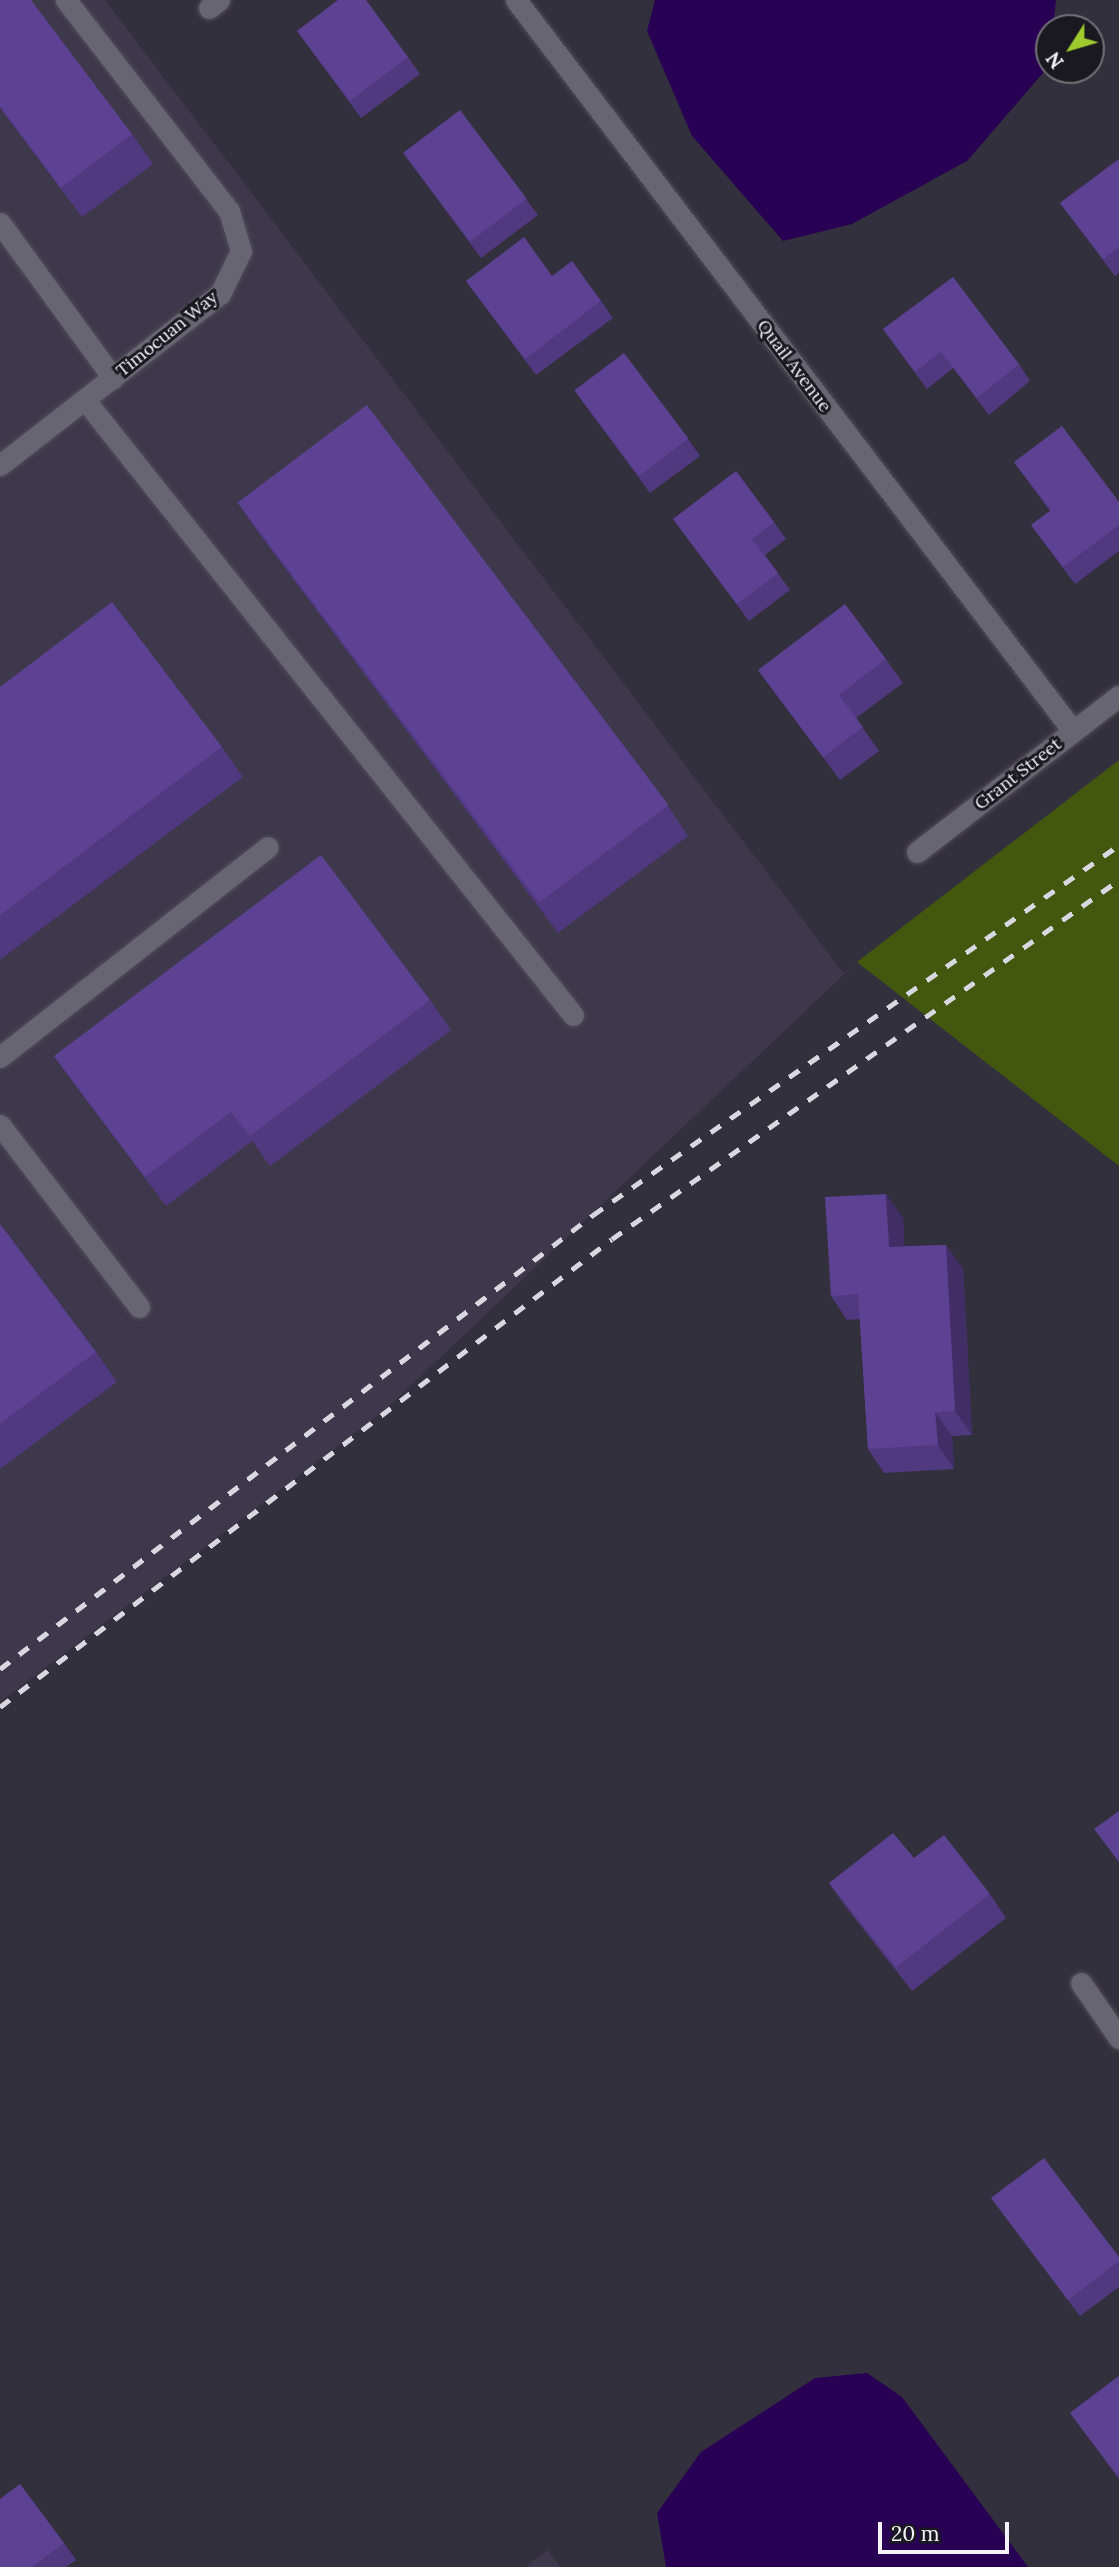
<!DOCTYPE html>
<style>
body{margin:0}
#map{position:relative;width:1119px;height:2567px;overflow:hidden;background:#33303d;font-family:Lora,serif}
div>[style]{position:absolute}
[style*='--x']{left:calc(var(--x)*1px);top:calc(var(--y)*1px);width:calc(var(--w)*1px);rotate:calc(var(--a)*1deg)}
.built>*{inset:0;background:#3d384b}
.green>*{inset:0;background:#43580e}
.water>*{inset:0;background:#290154}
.roads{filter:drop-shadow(0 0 2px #4f4d57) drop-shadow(0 0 2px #4f4d57)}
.minor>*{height:21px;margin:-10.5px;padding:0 10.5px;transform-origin:10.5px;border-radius:10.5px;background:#686573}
.rail>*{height:5px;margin-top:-2.5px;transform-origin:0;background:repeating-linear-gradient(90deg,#d9d8e0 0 12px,transparent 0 24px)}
.wall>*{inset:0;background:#50397e}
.shaded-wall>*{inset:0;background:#412e67}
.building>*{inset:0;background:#5d4293;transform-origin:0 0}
span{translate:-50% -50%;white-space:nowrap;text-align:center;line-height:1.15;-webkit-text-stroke:6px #1a191f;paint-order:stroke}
.street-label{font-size:18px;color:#f5f4fc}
.north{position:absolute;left:1035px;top:14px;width:70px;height:70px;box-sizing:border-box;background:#1a191f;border:2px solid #727177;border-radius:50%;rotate:233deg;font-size:19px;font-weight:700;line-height:28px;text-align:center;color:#f5f4fc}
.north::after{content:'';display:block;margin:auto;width:24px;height:32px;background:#9eca2e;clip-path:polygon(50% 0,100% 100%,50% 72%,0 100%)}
.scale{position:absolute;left:878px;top:2522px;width:131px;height:32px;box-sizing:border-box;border:4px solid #f5f4fc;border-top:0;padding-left:9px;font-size:21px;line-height:24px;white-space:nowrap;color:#f5f4fc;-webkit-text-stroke:5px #1a191f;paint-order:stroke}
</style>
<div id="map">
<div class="built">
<div style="clip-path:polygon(0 0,105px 0,843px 973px,857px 962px,384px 1411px,0 1702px)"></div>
<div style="clip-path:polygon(548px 2550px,560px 2567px,525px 2567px)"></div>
</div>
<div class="green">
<div style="clip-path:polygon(1119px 760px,1119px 1166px,857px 962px)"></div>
</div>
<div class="water">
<div style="clip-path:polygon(655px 0,1056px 0,1049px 66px,967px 161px,852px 224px,783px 241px,692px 136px,647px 31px)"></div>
<div style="clip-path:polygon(867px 2373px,902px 2397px,1028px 2567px,666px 2567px,657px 2513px,701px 2452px,815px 2378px)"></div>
</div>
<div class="roads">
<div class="minor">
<div style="--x:516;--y:0;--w:919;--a:52.69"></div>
<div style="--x:209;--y:8;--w:13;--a:-39"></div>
<div style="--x:0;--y:223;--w:192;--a:53.9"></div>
<div style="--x:85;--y:400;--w:785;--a:51.57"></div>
<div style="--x:0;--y:465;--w:279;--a:-37.9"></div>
<div style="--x:220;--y:294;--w:48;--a:-64"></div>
<div style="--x:241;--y:251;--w:42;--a:-106.7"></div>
<div style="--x:229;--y:211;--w:267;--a:-127.7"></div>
<div style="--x:917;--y:852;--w:255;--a:-37.7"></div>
<div style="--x:0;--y:1057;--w:340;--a:-38.1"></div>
<div style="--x:0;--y:1125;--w:229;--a:52.6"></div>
<div style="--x:1081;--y:1983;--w:67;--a:55.4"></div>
</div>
</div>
<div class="rail">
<div style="--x:0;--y:1669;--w:747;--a:-37.44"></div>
<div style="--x:593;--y:1215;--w:643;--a:-35.12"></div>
<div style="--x:0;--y:1707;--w:770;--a:-37.41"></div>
<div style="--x:612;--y:1239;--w:621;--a:-35.3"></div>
</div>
<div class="wall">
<div style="clip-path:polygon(0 0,132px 134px,153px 164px,82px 217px,0 108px)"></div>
<div style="clip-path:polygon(297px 31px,408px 57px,420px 74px,361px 118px)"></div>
<div style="clip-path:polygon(403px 153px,526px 199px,538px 215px,481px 258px)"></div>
<div style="clip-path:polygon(1119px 159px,1119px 273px,1115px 276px,1060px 203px)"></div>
<div style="clip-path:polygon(552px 276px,601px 301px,613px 318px,536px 375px,466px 281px)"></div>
<div style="clip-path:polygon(883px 329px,1019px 364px,1030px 381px,989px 415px,953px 368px,927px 389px)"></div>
<div style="clip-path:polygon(574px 390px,688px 439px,700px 456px,650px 493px)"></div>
<div style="clip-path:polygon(1014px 462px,1119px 502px,1119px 551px,1075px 584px,1031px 525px,1050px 511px)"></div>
<div style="clip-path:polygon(237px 502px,668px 806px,688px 836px,558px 933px,258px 532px)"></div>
<div style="clip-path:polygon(673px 519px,774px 522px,786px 539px,765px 555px,790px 590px,749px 621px)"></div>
<div style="clip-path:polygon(886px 659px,903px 683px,856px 718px,879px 751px,840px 780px,758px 670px)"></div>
<div style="clip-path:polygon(0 687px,222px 747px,243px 777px,0 960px)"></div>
<div style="clip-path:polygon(430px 1000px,451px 1030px,270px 1166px,252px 1141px,166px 1206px,75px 1085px,54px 1056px)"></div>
<div style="clip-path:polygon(903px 1218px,904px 1246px,946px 1245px,963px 1269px,972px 1435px,952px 1436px,954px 1469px,884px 1473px,868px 1449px,860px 1319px,847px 1320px,831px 1296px)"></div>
<div style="clip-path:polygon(0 1224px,96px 1352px,117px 1382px,0 1469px)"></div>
<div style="clip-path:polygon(914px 1858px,990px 1894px,1006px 1918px,912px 1991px,846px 1907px,829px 1883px)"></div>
<div style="clip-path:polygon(991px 2198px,1119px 2257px,1119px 2287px,1080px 2316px)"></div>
<div style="clip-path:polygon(1119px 2376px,1119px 2479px,1070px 2413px)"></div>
<div style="clip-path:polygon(64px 2543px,76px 2560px,66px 2567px,0 2567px)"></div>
</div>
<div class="shaded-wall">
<div style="clip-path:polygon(886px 1194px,903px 1218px,906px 1271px,889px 1247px)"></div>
<div style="clip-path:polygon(946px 1245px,963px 1269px,972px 1435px,955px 1411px)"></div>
<div style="clip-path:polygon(935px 1412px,952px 1436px,954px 1469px,938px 1445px)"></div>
</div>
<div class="building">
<div style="clip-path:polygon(0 0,31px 0,132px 134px,61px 188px,0 106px)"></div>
<div style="clip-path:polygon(338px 0,366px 0,408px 57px,350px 101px,297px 31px)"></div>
<div style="left:460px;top:110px;width:111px;height:71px;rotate:53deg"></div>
<div style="clip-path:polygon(1119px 159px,1119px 247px,1103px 259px,1060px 203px)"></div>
<div style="clip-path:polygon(524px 237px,552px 276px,572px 261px,601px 301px,525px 359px,466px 281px)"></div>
<div style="clip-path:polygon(953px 277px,1019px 364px,977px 398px,941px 352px,915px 372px,883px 329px)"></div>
<div style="left:624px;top:353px;width:107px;height:62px;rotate:53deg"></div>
<div style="left:367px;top:405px;width:501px;height:162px;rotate:53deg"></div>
<div style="clip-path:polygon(1062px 426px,1119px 502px,1119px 525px,1063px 567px,1031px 525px,1051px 510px,1014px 462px)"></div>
<div style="clip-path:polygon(736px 471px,774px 522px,752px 539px,778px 573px,737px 604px,673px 519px)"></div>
<div style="clip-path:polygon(112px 602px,222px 747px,0 915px,0 687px)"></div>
<div style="clip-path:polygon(845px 604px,886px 659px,839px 695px,863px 727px,823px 757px,758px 670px)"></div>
<div style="clip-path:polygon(321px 855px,430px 1000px,250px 1136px,231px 1112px,145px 1177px,54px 1056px)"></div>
<div style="clip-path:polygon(886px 1194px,889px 1247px,946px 1245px,955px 1411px,935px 1412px,938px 1445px,868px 1449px,858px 1294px,831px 1296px,825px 1197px)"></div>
<div style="clip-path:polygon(0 1224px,96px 1352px,0 1424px)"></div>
<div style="clip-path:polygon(1119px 1811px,1119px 1862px,1094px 1829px)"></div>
<div style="clip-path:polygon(893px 1833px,914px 1858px,944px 1835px,990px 1894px,896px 1967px,829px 1883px)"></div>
<div style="clip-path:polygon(1044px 2158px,1119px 2257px,1119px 2261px,1068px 2300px,991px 2198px)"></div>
<div style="clip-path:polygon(1119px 2376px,1119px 2474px,1117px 2475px,1070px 2413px)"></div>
<div style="clip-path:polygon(20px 2484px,64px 2543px,32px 2567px,0 2567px,0 2499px)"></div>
</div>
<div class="street-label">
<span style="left:167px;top:334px;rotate:-39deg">Timocuan Way</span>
<span style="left:794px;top:366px;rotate:53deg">Quail Avenue</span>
<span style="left:1018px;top:774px;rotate:-38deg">Grant Street</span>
</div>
<div class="north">N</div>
<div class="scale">20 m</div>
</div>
